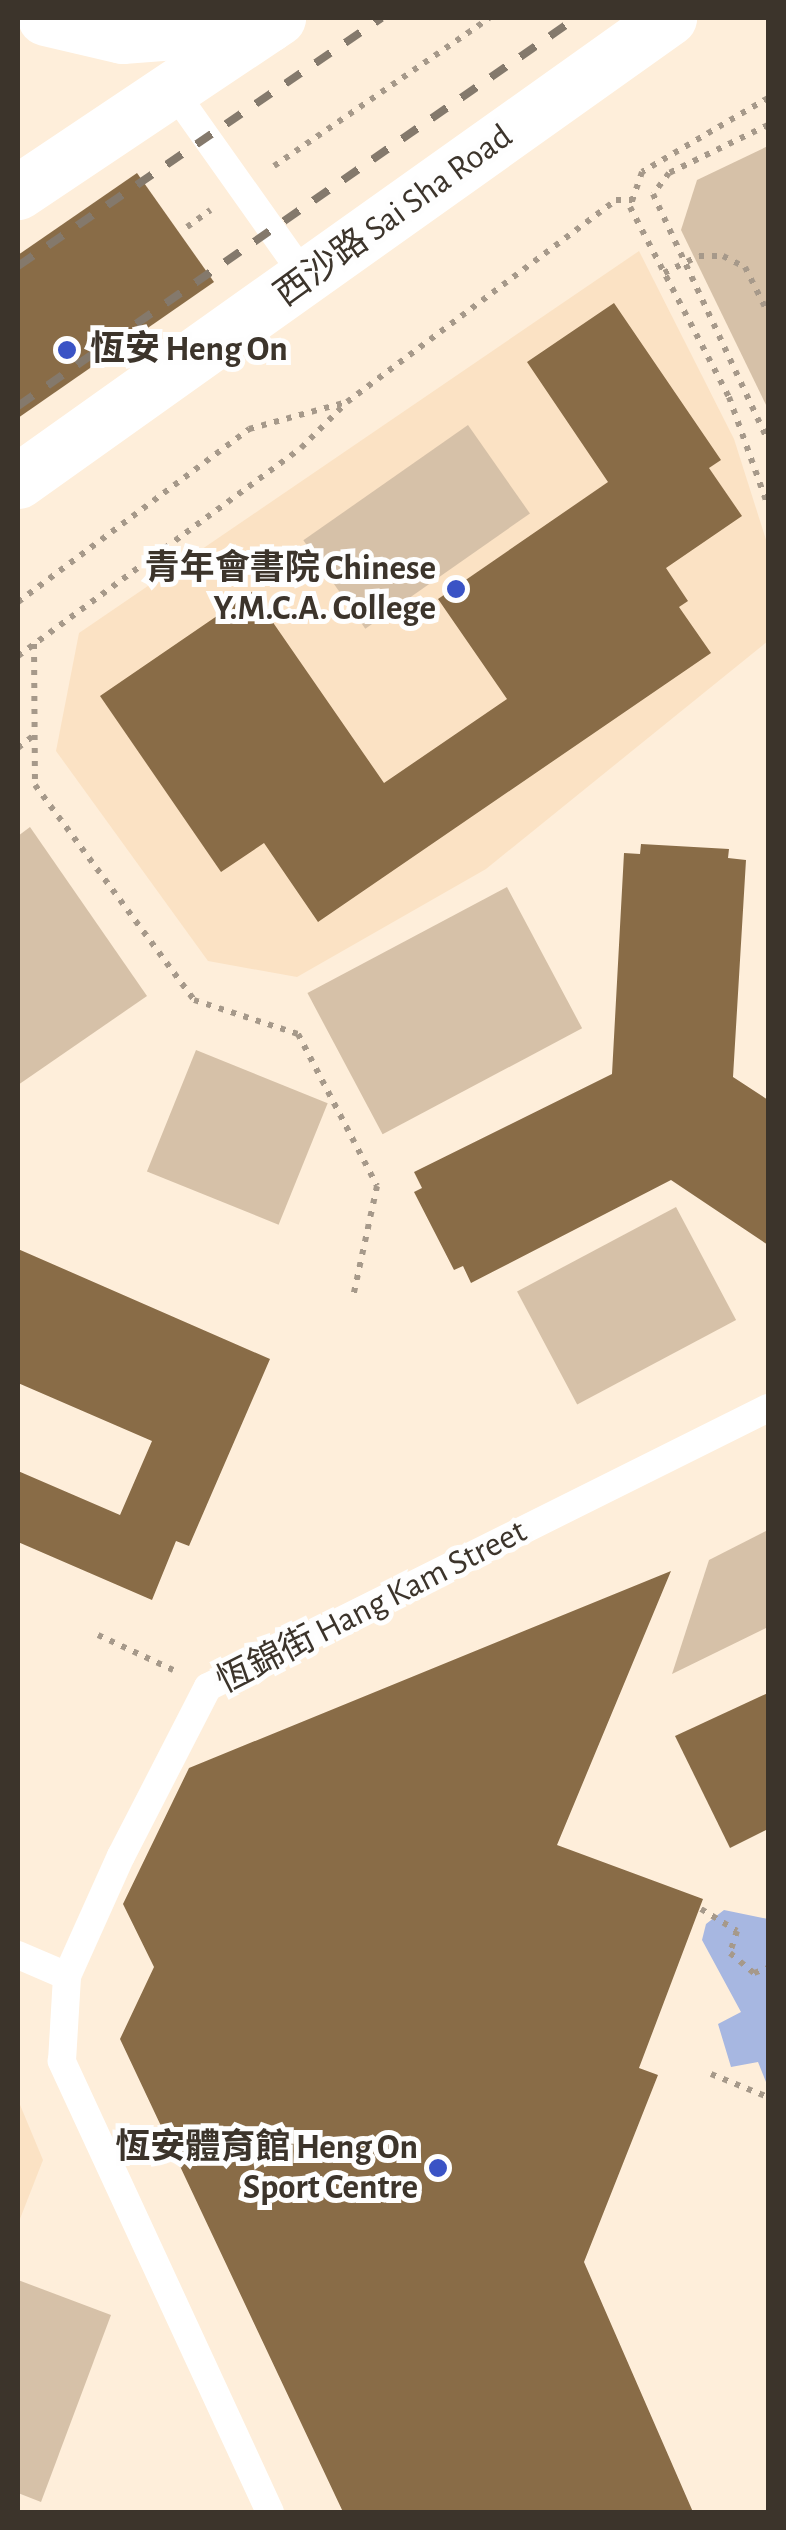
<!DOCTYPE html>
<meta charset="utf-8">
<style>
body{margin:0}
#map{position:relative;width:786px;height:2530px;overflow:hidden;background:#feeeda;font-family:"Alegreya Sans","Noto Sans TC",sans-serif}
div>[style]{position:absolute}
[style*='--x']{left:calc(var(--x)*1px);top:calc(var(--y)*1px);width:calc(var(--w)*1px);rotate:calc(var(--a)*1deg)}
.built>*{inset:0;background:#fbe2c4}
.green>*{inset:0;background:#d6c1a8;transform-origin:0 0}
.water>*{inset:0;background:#a7b7e1}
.building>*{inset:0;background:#896c47}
.path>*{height:6px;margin-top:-3px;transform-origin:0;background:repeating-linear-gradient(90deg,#a6998a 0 5px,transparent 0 13px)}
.service>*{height:28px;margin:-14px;padding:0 14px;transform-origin:14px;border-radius:14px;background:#fff}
.minor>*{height:55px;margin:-27.5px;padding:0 27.5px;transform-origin:27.5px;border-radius:27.5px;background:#fff}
.secondary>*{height:55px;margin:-27.5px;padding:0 27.5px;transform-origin:27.5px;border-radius:27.5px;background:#fff}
.rail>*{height:8px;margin-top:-4px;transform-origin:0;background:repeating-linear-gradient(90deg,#84796c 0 18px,transparent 0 36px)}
.dots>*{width:28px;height:28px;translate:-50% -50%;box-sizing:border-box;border:5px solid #fefefe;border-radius:50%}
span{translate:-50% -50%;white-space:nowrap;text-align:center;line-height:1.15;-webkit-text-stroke:10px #fefefe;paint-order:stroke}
.street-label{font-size:35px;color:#3c342b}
.poi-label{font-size:35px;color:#3c342b;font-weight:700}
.left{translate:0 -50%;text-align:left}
.right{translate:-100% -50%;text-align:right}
.frame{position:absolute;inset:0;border:20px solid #3c342b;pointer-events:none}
</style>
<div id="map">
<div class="built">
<div style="clip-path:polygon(639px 251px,734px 439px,768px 546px,768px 641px,486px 869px,297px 977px,208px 961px,56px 751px,79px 633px)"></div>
<div style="clip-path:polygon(18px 2100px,43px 2160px,18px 2224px)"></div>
</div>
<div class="green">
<div style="clip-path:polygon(768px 146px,768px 409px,681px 230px,697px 180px)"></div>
<div style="left:468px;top:425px;width:108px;height:201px;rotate:55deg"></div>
<div style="clip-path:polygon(30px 827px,147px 996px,18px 1085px,18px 836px)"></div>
<div style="left:507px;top:887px;width:160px;height:226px;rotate:62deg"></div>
<div style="left:196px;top:1050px;width:142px;height:131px;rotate:22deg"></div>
<div style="left:676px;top:1207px;width:128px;height:180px;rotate:62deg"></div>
<div style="clip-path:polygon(768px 1530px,768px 1627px,672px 1674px,709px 1560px)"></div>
<div style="clip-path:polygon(18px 2280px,111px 2315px,41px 2502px,18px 2493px)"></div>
</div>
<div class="water">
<div style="clip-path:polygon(724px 1910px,768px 1919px,768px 2087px,758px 2062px,731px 2067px,718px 2024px,741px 2012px,702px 1940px,706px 1924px)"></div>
</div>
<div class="building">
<div style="clip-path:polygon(137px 173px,214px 282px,18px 418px,18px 255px)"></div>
<div style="clip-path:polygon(614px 303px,721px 460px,709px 468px,742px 516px,666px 568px,688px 601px,679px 607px,711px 653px,318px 922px,264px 843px,221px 872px,100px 696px,252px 592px,384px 783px,507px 699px,438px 599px,608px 482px,527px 362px)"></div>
<div style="clip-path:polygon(641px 844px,729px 849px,728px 858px,746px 860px,733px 1077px,768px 1100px,768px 1245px,671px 1180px,471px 1283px,463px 1266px,454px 1270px,414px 1192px,422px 1188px,414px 1172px,612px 1074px,624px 853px,640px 854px)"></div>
<div style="clip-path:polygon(18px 1249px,270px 1359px,189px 1546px,176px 1541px,152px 1600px,18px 1542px,18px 1471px,120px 1515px,152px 1441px,18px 1383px)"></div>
<div style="clip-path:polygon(671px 1571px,557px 1845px,703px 1899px,639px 2068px,658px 2075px,584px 2262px,693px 2512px,343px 2512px,120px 2039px,154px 1967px,123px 1904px,189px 1768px)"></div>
<div style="clip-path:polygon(768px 1693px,768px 1829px,730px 1848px,675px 1736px)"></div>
</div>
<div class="path">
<div style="--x:768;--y:98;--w:146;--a:149.6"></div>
<div style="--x:642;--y:172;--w:37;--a:109"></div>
<div style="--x:630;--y:207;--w:214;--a:62.5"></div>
<div style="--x:729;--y:397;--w:116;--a:70.3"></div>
<div style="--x:768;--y:125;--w:110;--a:154.1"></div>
<div style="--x:669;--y:173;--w:26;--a:127"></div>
<div style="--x:653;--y:194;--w:272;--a:65"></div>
<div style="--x:274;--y:166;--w:261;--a:-34.5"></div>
<div style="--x:187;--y:227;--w:29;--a:-36"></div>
<div style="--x:664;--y:273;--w:39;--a:-26"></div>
<div style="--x:699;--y:256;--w:24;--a:0"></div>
<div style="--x:723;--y:256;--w:25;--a:27"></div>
<div style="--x:745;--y:267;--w:51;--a:63.4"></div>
<div style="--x:18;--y:602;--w:289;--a:-36.8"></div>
<div style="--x:249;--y:429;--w:102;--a:-15.4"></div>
<div style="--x:347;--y:402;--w:336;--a:-36.9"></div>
<div style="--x:616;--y:200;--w:16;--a:0"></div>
<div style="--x:34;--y:644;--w:141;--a:89.6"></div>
<div style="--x:35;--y:785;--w:267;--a:53.5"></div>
<div style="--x:194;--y:1000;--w:109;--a:18.1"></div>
<div style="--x:298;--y:1034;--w:171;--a:62.5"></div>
<div style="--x:377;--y:1186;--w:114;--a:102.2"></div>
<div style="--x:18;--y:656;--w:351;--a:-36.3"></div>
<div style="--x:301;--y:448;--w:62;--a:-45"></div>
<div style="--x:18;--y:748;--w:21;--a:-39"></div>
<div style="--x:98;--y:1635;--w:83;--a:25"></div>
<div style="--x:701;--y:1909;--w:42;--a:31.4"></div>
<div style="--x:737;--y:1931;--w:23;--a:108"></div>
<div style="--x:730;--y:1953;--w:31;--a:40"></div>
<div style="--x:754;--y:1973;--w:15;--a:-20"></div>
<div style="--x:711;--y:2074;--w:61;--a:22"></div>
</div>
<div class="service">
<div style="--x:172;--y:89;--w:234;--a:54.7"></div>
<div style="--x:18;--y:1955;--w:53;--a:23.2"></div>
<div style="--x:270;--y:2512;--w:497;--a:-114.8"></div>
<div style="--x:62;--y:2061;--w:85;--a:-86.6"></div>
<div style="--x:67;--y:1976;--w:132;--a:-65.8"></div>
<div style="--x:121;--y:1856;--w:190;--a:-62.8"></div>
<div style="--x:208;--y:1687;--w:626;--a:-26.48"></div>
</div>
<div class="minor">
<div style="--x:45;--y:18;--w:79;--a:13.2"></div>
<div style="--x:122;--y:36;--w:146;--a:-4.3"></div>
</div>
<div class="secondary">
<div style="--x:18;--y:192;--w:313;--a:-33.8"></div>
<div style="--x:18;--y:481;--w:799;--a:-35.42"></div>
</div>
<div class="rail">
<div style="--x:18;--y:266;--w:440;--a:-34.3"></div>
<div style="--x:18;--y:406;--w:680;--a:-34.81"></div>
</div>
<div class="dots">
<div style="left:67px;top:350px;background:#3a53c5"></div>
<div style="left:456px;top:589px;background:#3a53c5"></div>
<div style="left:438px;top:2168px;background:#3a53c5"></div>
</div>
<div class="street-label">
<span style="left:394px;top:216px;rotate:-36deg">西沙路 Sai Sha Road</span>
<span style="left:372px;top:1607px;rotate:-27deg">恆錦街 Hang Kam Street</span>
</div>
<div class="poi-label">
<span class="left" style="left:90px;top:350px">恆安 Heng On</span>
<span class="right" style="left:436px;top:589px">青年會書院 Chinese<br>Y.M.C.A. College</span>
<span class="right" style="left:418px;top:2168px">恆安體育館 Heng On<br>Sport Centre</span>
</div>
<div class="frame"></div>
</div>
